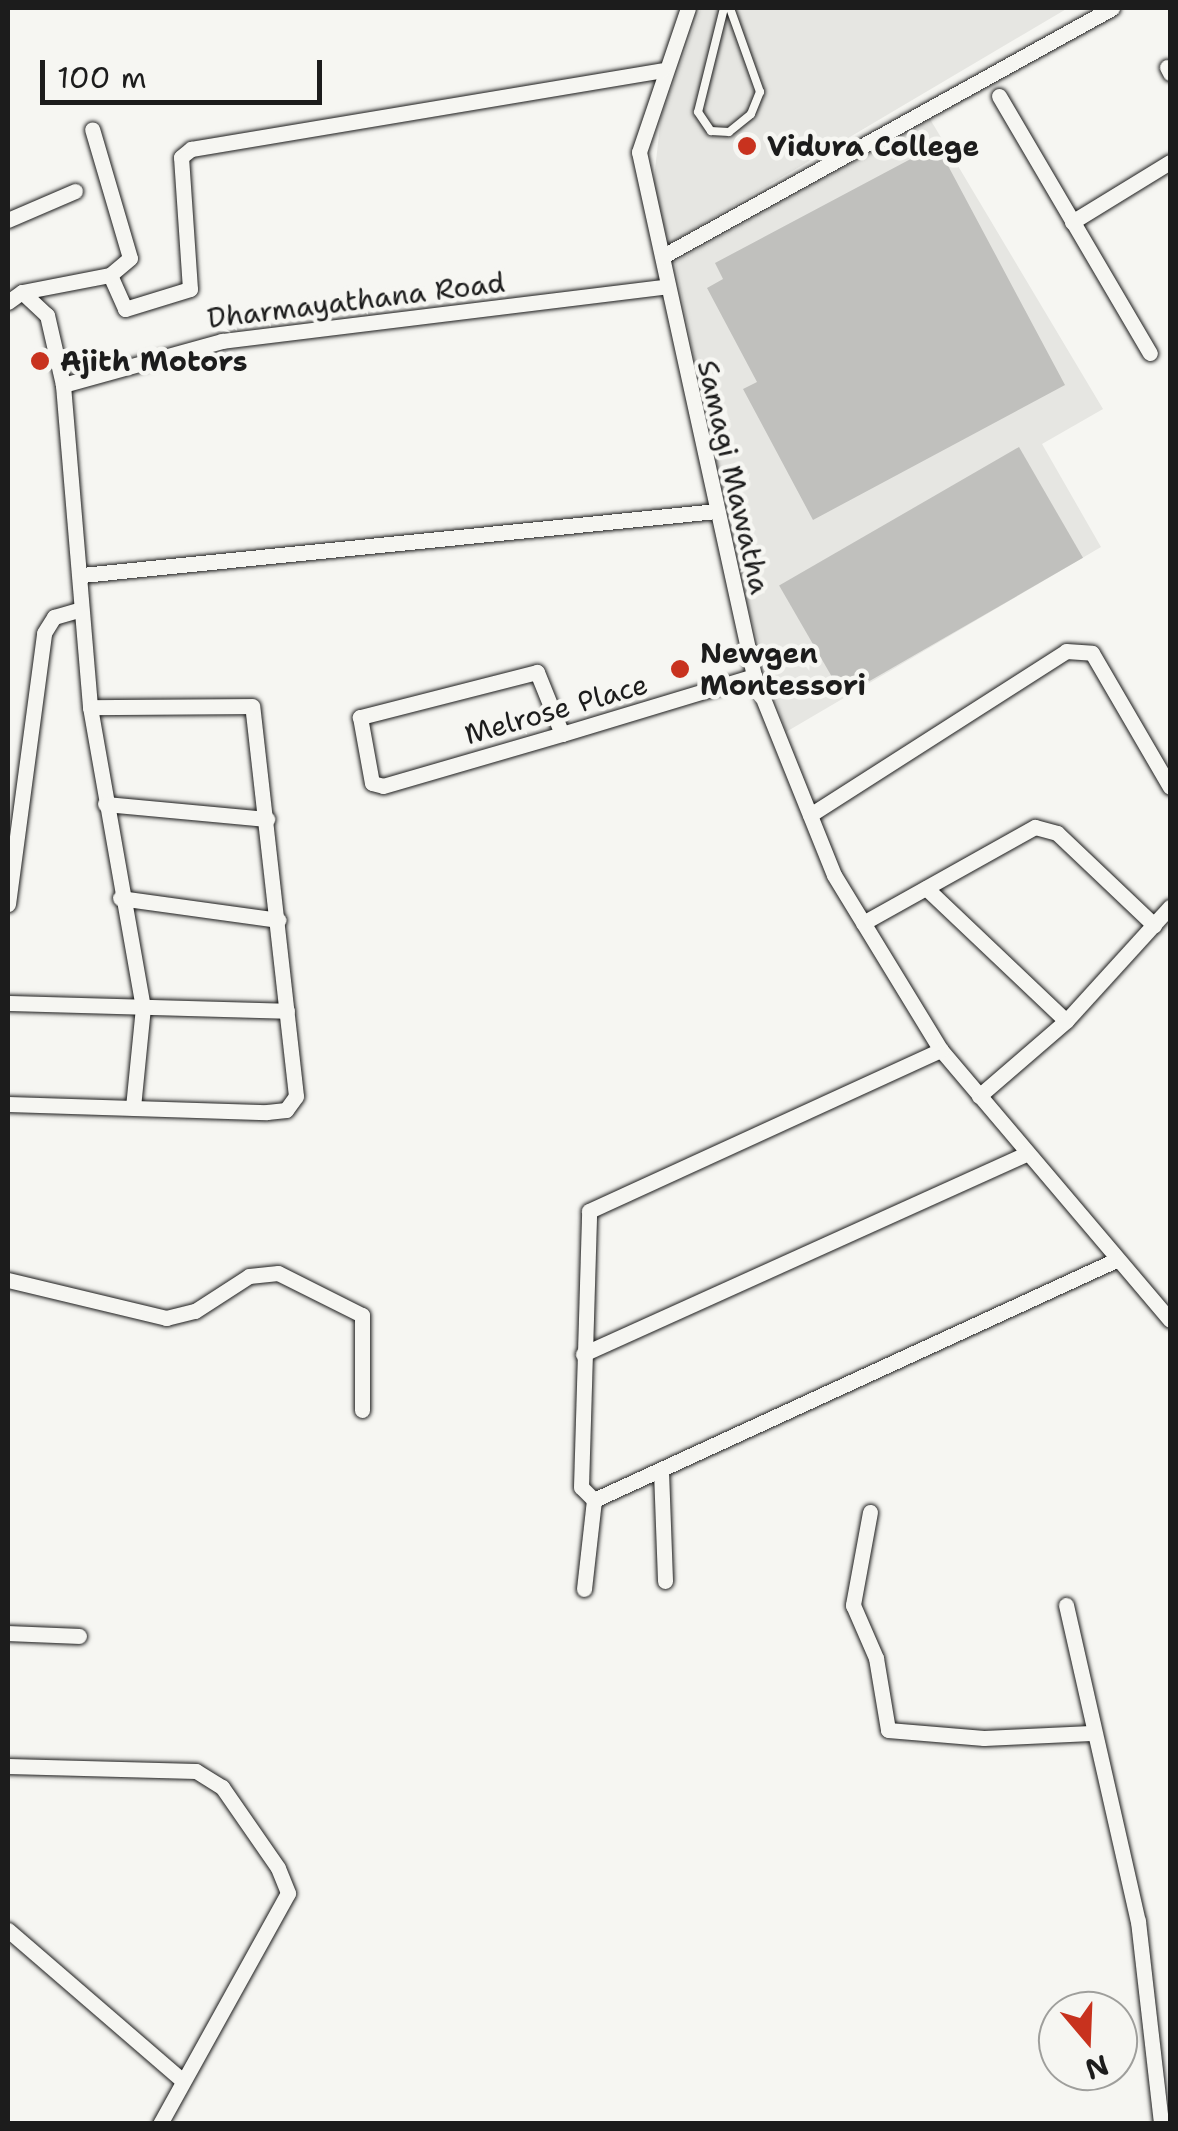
<!DOCTYPE html>
<style>
body{margin:0}
#map{position:relative;width:1178px;height:2131px;overflow:hidden;background:#f6f6f2;font-family:"Shantell Sans",sans-serif}
div>[style]{position:absolute}
[style*='--x']{left:calc(var(--x)*1px);top:calc(var(--y)*1px);width:calc(var(--w)*1px);rotate:calc(var(--a)*1deg)}
.built>*{inset:0;background:#e6e6e2}
.building>*{inset:0;background:#c0c0bd;transform-origin:0 0}
.roads{filter:drop-shadow(0 0 2px #1c1c1c) drop-shadow(0 0 2px #1c1c1c)}
.lane>*{height:8px;margin:-4px;padding:0 4px;transform-origin:4px;border-radius:4px;background:#f6f6f2}
.street>*{height:15px;margin:-7.5px;padding:0 7.5px;transform-origin:7.5px;border-radius:7.5px;background:#f6f6f2}
.dots>*{width:28px;height:28px;translate:-50% -50%;box-sizing:border-box;border:5px solid #f6f6f2;border-radius:50%}
span{translate:-50% -50%;white-space:nowrap;text-align:center;line-height:1.15;-webkit-text-stroke:9px #f6f6f2;paint-order:stroke}
.poi-label{font-size:28px;color:#1c1c1c;font-weight:700}
.left{translate:0 -50%;text-align:left}
.street-label{font-size:28px;color:#1c1c1c}
.frame{position:absolute;inset:0;border:10px solid #1c1c1c;pointer-events:none}
.north{position:absolute;left:1038px;top:1991px;width:100px;height:100px;box-sizing:border-box;background:#f6f6f2;border:2px solid #9f9f9c;border-radius:50%;rotate:161deg;font-size:28px;font-weight:700;line-height:40px;text-align:center;color:#1c1c1c}
.north::after{content:'';display:block;margin:auto;width:35px;height:45px;background:#c8321e;clip-path:polygon(50% 0,100% 100%,50% 72%,0 100%)}
.scale{position:absolute;left:40px;top:60px;width:282px;height:45px;box-sizing:border-box;border:5px solid #1c1c1c;border-top:0;padding-left:12px;font-size:30px;line-height:35px;white-space:nowrap;color:#1c1c1c;-webkit-text-stroke:8px #f6f6f2;paint-order:stroke}
</style>
<div id="map">
<div class="built">
<div style="clip-path:polygon(701px 8px,1068px 8px,669px 244px,653px 187px,661px 117px)"></div>
<div style="clip-path:polygon(930px 119px,1103px 409px,1042px 444px,1101px 547px,786px 732px,736px 569px,675px 262px)"></div>
</div>
<div class="building">
<div style="clip-path:polygon(937px 145px,1065px 385px,813px 520px,743px 389px,757px 382px,707px 288px,723px 279px,715px 263px)"></div>
<div style="left:1019px;top:447px;width:128px;height:277px;rotate:60deg"></div>
</div>
<div class="roads">
<div class="lane">
<div style="--x:724;--y:8;--w:107;--a:104"></div>
<div style="--x:698;--y:112;--w:23;--a:56"></div>
<div style="--x:711;--y:131;--w:18;--a:3"></div>
<div style="--x:729;--y:132;--w:28;--a:-39"></div>
<div style="--x:751;--y:114;--w:24;--a:-68"></div>
<div style="--x:760;--y:92;--w:89;--a:-109.7"></div>
</div>
<div class="street">
<div style="--x:688;--y:8;--w:152;--a:108.8"></div>
<div style="--x:639;--y:152;--w:536;--a:77.62"></div>
<div style="--x:754;--y:676;--w:214;--a:68.1"></div>
<div style="--x:834;--y:875;--w:205;--a:58.6"></div>
<div style="--x:941;--y:1050;--w:354;--a:49.7"></div>
<div style="--x:1167;--y:67;--w:7;--a:63"></div>
<div style="--x:999;--y:96;--w:298;--a:59.6"></div>
<div style="--x:8;--y:220;--w:73;--a:-23.4"></div>
<div style="--x:1072;--y:222;--w:115;--a:-31.5"></div>
<div style="--x:663;--y:256;--w:513;--a:-28.91"></div>
<div style="--x:110;--y:275;--w:37;--a:66"></div>
<div style="--x:125;--y:309;--w:68;--a:-17.1"></div>
<div style="--x:190;--y:289;--w:132;--a:-93.9"></div>
<div style="--x:181;--y:157;--w:13;--a:-39"></div>
<div style="--x:191;--y:149;--w:477;--a:-9.5"></div>
<div style="--x:22;--y:292;--w:90;--a:-10.9"></div>
<div style="--x:110;--y:275;--w:26;--a:-40"></div>
<div style="--x:130;--y:258;--w:134;--a:-106.4"></div>
<div style="--x:8;--y:302;--w:17;--a:-36"></div>
<div style="--x:22;--y:292;--w:34;--a:43"></div>
<div style="--x:47;--y:315;--w:72;--a:77.1"></div>
<div style="--x:63;--y:385;--w:165;--a:-15.5"></div>
<div style="--x:222;--y:341;--w:445;--a:-7"></div>
<div style="--x:63;--y:385;--w:323;--a:85.2"></div>
<div style="--x:90;--y:707;--w:305;--a:80"></div>
<div style="--x:143;--y:1007;--w:101;--a:95.7"></div>
<div style="--x:82;--y:575;--w:637;--a:-5.76"></div>
<div style="--x:562;--y:734;--w:67;--a:-112"></div>
<div style="--x:537;--y:672;--w:183;--a:165.7"></div>
<div style="--x:360;--y:717;--w:67;--a:79.7"></div>
<div style="--x:372;--y:783;--w:11;--a:15"></div>
<div style="--x:383;--y:786;--w:186;--a:-16.2"></div>
<div style="--x:562;--y:734;--w:201;--a:-16.8"></div>
<div style="--x:105;--y:804;--w:163;--a:5.3"></div>
<div style="--x:810;--y:815;--w:304;--a:-32.6"></div>
<div style="--x:1066;--y:651;--w:26;--a:4"></div>
<div style="--x:1092;--y:653;--w:155;--a:59.8"></div>
<div style="--x:926;--y:888;--w:193;--a:43.5"></div>
<div style="--x:120;--y:898;--w:160;--a:7.9"></div>
<div style="--x:8;--y:904;--w:273;--a:-82.4"></div>
<div style="--x:44;--y:633;--w:19;--a:-58"></div>
<div style="--x:54;--y:617;--w:26;--a:-16"></div>
<div style="--x:863;--y:923;--w:197;--a:-29.2"></div>
<div style="--x:1035;--y:827;--w:23;--a:15"></div>
<div style="--x:1057;--y:833;--w:134;--a:43.5"></div>
<div style="--x:8;--y:1003;--w:279;--a:1.6"></div>
<div style="--x:979;--y:1096;--w:116;--a:-40.8"></div>
<div style="--x:1067;--y:1020;--w:153;--a:-47.7"></div>
<div style="--x:8;--y:1104;--w:259;--a:1.8"></div>
<div style="--x:267;--y:1112;--w:19;--a:-6"></div>
<div style="--x:286;--y:1110;--w:17;--a:-54"></div>
<div style="--x:296;--y:1096;--w:392;--a:-96.4"></div>
<div style="--x:252;--y:706;--w:162;--a:179.6"></div>
<div style="--x:8;--y:1280;--w:163;--a:13.5"></div>
<div style="--x:166;--y:1318;--w:30;--a:-14"></div>
<div style="--x:195;--y:1311;--w:64;--a:-32.9"></div>
<div style="--x:249;--y:1276;--w:29;--a:-6"></div>
<div style="--x:278;--y:1273;--w:94;--a:26.6"></div>
<div style="--x:362;--y:1315;--w:95;--a:90"></div>
<div style="--x:583;--y:1354;--w:486;--a:-24.3"></div>
<div style="--x:661;--y:1471;--w:110;--a:87.9"></div>
<div style="--x:594;--y:1500;--w:18;--a:-135"></div>
<div style="--x:581;--y:1487;--w:276;--a:-88.3"></div>
<div style="--x:589;--y:1211;--w:387;--a:-24.6"></div>
<div style="--x:594;--y:1500;--w:575;--a:-24.69"></div>
<div style="--x:870;--y:1512;--w:95;--a:100.4"></div>
<div style="--x:853;--y:1605;--w:58;--a:66.5"></div>
<div style="--x:876;--y:1658;--w:73;--a:80.5"></div>
<div style="--x:888;--y:1730;--w:96;--a:4.8"></div>
<div style="--x:984;--y:1738;--w:107;--a:-2.7"></div>
<div style="--x:584;--y:1589;--w:90;--a:-83.6"></div>
<div style="--x:1066;--y:1605;--w:324;--a:77.2"></div>
<div style="--x:1138;--y:1921;--w:204;--a:83.5"></div>
<div style="--x:8;--y:1633;--w:71;--a:2.4"></div>
<div style="--x:8;--y:1766;--w:188;--a:1.5"></div>
<div style="--x:196;--y:1771;--w:31;--a:32"></div>
<div style="--x:222;--y:1787;--w:98;--a:55.3"></div>
<div style="--x:278;--y:1868;--w:27;--a:68"></div>
<div style="--x:288;--y:1893;--w:264;--a:119"></div>
<div style="--x:8;--y:1930;--w:230;--a:40.8"></div>
</div>
</div>
<div class="dots">
<div style="left:747px;top:146px;background:#c8321e"></div>
<div style="left:40px;top:361px;background:#c8321e"></div>
<div style="left:680px;top:669px;background:#c8321e"></div>
</div>
<div class="poi-label">
<span class="left" style="left:767px;top:146px">Vidura College</span>
<span class="left" style="left:60px;top:361px">Ajith Motors</span>
<span class="left" style="left:700px;top:669px">Newgen<br>Montessori</span>
</div>
<div class="street-label">
<span style="left:356px;top:300px;rotate:-7deg">Dharmayathana Road</span>
<span style="left:734px;top:477px;rotate:77deg">Samagi Mawatha</span>
<span style="left:556px;top:709px;rotate:-16deg">Melrose Place</span>
</div>
<div class="frame"></div>
<div class="north">N</div>
<div class="scale">100 m</div>
</div>
